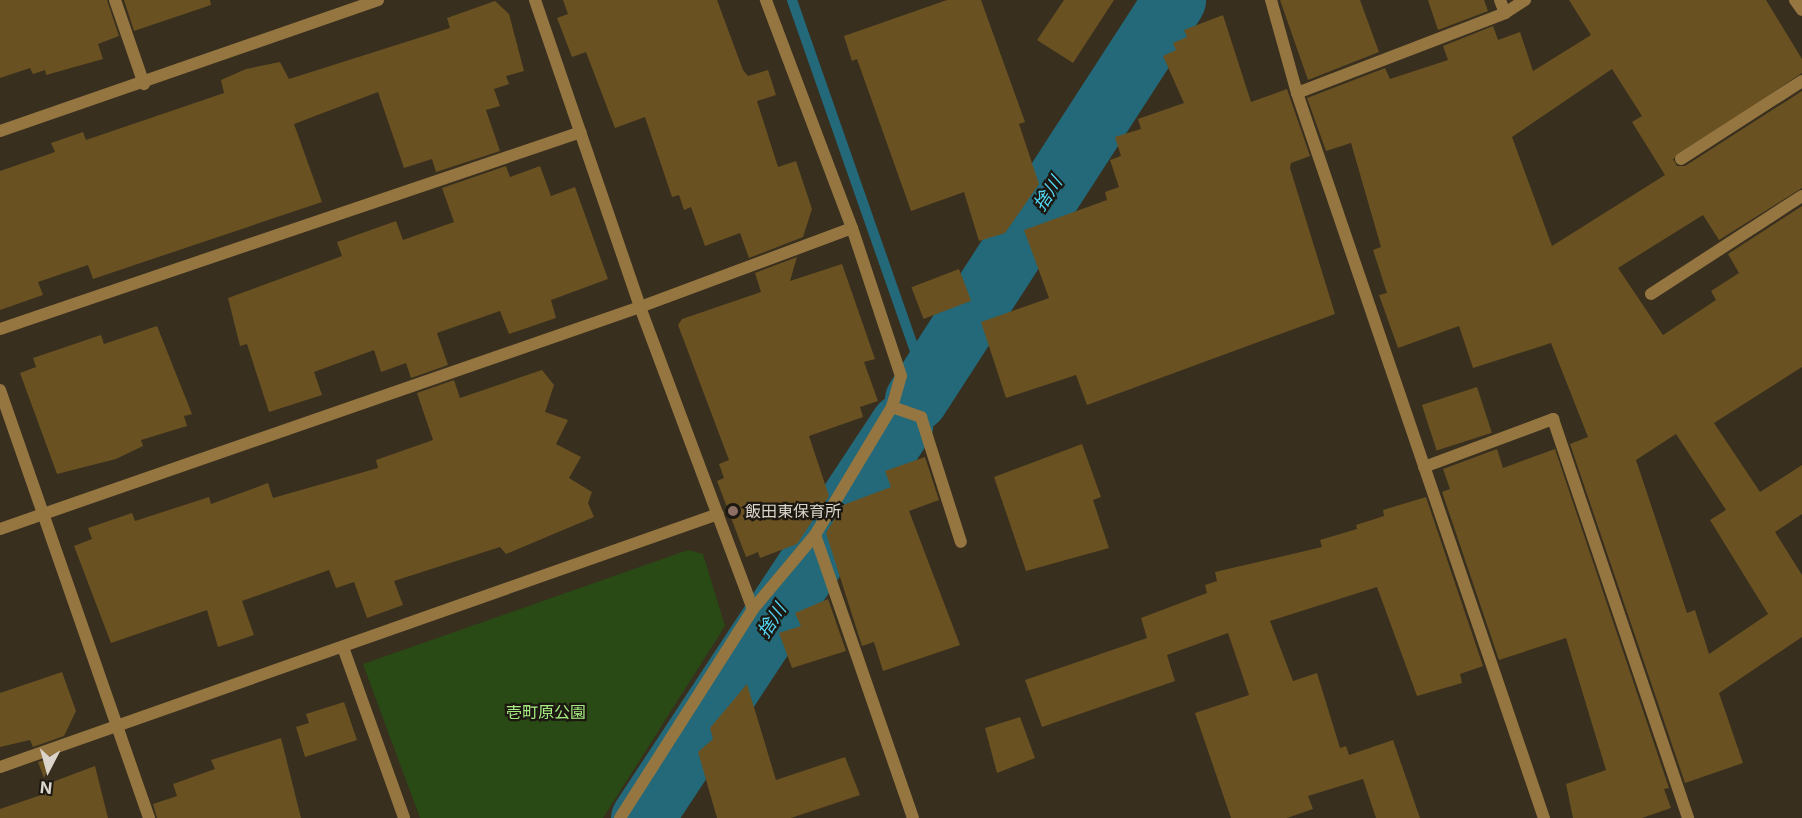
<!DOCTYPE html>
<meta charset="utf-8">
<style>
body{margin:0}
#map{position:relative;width:1802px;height:818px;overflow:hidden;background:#382f1f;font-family:Inter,"Noto Sans JP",sans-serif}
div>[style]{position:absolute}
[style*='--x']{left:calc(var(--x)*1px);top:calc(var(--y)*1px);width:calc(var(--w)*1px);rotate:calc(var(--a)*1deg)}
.green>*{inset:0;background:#294a14}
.stream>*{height:10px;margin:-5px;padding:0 5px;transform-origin:5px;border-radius:5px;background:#236979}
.river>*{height:63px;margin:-31.5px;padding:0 31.5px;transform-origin:31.5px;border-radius:31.5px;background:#236979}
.building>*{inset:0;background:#695121;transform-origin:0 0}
.minor>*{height:12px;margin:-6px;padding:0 6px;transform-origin:6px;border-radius:6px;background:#957641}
.tertiary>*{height:12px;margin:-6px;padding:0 6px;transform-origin:6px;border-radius:6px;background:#957641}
.dots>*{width:16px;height:16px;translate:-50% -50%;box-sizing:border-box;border:3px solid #1c1811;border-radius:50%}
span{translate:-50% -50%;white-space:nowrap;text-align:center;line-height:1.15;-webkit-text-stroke:4.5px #1c1811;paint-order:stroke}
.poi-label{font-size:16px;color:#dbd5cb}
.left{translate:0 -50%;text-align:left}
.park-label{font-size:16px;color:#a5e981}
.water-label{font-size:18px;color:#53d7f5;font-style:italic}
.north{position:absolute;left:18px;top:740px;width:60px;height:60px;-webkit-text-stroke:4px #1c1811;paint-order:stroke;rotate:186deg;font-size:16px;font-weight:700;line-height:24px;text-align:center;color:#dbd5cb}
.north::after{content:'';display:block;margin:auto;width:21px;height:27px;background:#dbd5cb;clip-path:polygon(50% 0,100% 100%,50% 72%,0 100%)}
</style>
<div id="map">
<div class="green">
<div style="clip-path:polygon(688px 550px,703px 554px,725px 626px,603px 818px,420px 818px,363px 664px)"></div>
</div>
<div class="stream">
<div style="--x:792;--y:0;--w:373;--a:70.7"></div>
<div style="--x:915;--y:352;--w:37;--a:79"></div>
</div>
<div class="river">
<div style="--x:916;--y:399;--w:475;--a:-57.1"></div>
<div style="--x:642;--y:818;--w:471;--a:-56.6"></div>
</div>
<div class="building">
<div style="clip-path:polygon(0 0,107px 0,119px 36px,98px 44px,103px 59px,46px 75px,45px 70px,33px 74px,30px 68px,0 78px)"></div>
<div style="clip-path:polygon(124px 0,210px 0,211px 5px,134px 31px)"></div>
<div style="clip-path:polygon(563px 0,717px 0,743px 70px,748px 76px,768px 70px,776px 95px,757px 101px,778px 167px,796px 161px,812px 209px,803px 237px,749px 258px,740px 233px,705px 246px,691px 207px,684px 210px,679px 195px,672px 197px,645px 117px,615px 128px,586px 52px,572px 57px,557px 18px,568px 14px)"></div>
<div style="clip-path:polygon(947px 0,981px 0,1025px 122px,1019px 124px,1039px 184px,1005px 233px,979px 241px,964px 192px,911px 211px,857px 59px,852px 61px,844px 36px)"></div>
<div style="clip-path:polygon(1064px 0,1114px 0,1073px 63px,1037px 40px)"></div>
<div style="clip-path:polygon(1280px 0,1360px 0,1379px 52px,1308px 80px)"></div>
<div style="clip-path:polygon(1428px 0,1484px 0,1488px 11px,1438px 30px)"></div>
<div style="clip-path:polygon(evenodd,1569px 0,1766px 0,1802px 59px,1802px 73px,1673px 159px,1677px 166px,1685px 166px,1802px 91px,1802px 188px,1719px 240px,1703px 215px,1618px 268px,1663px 335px,1716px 300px,1711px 291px,1739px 273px,1728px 254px,1802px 206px,1802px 367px,1714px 423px,1760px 492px,1802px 465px,1802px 514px,1775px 532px,1802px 575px,1802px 637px,1719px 693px,1743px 763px,1685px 783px,1570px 444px,1588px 437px,1551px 343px,1473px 368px,1459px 326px,1398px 348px,1379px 295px,1387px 293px,1373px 250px,1381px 247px,1351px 143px,1326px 151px,1307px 98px,1385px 68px,1390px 79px,1448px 60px,1443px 46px,1493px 26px,1498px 40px,1520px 32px,1533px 71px,1591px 35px,1569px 0,1612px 69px,1642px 116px,1632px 122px,1665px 175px,1552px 246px,1512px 137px,1612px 69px,1569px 0,1676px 434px,1726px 510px,1710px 520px,1768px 614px,1709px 654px,1695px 610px,1687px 613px,1636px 460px,1676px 434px)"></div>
<div style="clip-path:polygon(495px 1px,509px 14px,524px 71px,506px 76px,509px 84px,494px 89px,500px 106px,486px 110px,500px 151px,436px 172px,432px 159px,404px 168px,378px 92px,294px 124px,322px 202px,93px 279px,88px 265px,38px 282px,43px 295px,0 310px,0 171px,55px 152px,51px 143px,83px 132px,86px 140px,224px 93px,221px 80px,246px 69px,280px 62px,289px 79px,450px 28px,447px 18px)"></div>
<div style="clip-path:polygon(1223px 15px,1251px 102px,1287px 89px,1310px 156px,1291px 163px,1290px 168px,1335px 314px,1087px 405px,1076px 375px,1006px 398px,981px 322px,1049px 298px,1024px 230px,1107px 200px,1105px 192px,1119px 187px,1110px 160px,1121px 156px,1115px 137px,1141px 129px,1138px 119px,1184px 103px,1163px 56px,1176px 50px,1173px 43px,1187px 37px,1184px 30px)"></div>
<div style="clip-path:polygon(506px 166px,510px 177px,540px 166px,551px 196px,575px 187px,608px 279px,551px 300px,556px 318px,509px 334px,500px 311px,437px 333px,448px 365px,411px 378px,406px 363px,381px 372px,374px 350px,314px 372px,322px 395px,269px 412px,247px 344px,240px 346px,228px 298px,342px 256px,337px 242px,396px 221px,403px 240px,454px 222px,442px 188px)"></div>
<div style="clip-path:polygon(797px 257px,790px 281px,842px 264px,875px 359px,864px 362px,878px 401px,860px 407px,863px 417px,809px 436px,829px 496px,797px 544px,760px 558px,758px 552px,746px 557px,717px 481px,724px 478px,719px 464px,729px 460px,678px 325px,682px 319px,761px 292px,755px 273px)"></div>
<div style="left:959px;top:269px;width:34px;height:51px;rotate:69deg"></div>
<div style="clip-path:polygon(157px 326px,192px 414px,184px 416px,187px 426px,141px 440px,143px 446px,116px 459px,57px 474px,20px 373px,36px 367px,33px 358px,101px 335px,104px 344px)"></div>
<div style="clip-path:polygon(542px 370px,554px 385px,545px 412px,568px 420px,556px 444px,581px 457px,569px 478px,592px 492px,588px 503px,594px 517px,506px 554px,500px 547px,394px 581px,403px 605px,367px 618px,354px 582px,336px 588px,329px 570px,242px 601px,254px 635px,218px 647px,207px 610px,111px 643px,74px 546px,92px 539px,88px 528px,132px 513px,135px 521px,209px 497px,211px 504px,268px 483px,273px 498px,378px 468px,376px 460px,433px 440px,417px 393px,454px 380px,460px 398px)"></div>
<div style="left:1477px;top:387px;width:48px;height:58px;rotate:72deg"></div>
<div style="clip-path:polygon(1082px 444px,1101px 497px,1093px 500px,1109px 548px,1026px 571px,994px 477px)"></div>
<div style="clip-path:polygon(1497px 449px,1503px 468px,1555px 449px,1669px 788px,1664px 789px,1671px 808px,1642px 818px,1573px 818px,1566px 784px,1606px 770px,1566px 638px,1499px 660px,1442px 492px,1450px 489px,1443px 469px)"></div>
<div style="clip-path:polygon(925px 457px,939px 500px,909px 511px,960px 645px,883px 671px,874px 642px,862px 646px,826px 533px,843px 505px,891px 487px,885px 471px)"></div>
<div style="clip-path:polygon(1426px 497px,1483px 666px,1460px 674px,1462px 683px,1417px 696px,1377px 587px,1270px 621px,1293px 681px,1317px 673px,1340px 748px,1346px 746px,1349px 755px,1393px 740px,1420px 818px,1376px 818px,1363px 779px,1308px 796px,1313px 809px,1287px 818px,1231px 818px,1195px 713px,1249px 695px,1228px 633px,1167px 655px,1175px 681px,1042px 727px,1025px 680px,1147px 638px,1141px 618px,1207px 593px,1205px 585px,1217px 581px,1215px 572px,1322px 547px,1320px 540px,1357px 529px,1356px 525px,1384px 516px,1383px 510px)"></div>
<div style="clip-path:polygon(828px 599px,846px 651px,792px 668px,779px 633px,801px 626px,795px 613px)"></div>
<div style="clip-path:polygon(62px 672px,76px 711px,64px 736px,33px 747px,30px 740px,0 747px,0 693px)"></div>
<div style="clip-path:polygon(747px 684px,776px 780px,845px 757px,860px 795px,791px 818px,717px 818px,698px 752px,713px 739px,710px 728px)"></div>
<div style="clip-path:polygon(344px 702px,357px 740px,305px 757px,296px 727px,309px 723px,306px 714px)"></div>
<div style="clip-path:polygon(1020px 717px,1035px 758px,997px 773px,985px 728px)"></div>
<div style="clip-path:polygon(281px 738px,301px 818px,157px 818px,153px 804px,177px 796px,173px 784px,215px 769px,211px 760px)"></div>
<div style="clip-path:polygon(54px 757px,44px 778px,38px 762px)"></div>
<div style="clip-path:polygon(95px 766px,108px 818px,0 818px,0 809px,50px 792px,47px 784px)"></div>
</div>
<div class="minor">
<div style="--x:115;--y:0;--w:89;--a:71"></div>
<div style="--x:535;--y:0;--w:324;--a:71.1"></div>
<div style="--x:640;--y:307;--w:322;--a:69.5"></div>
<div style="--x:1271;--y:0;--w:97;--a:74.4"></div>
<div style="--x:1297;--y:93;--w:766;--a:71.19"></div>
<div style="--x:1500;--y:0;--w:14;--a:69"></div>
<div style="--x:1795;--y:0;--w:12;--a:55"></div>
<div style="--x:1297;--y:93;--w:223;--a:-21"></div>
<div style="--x:1505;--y:13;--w:24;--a:-33"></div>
<div style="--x:0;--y:131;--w:400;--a:-19.1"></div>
<div style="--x:1681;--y:159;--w:144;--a:-32.8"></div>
<div style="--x:1651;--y:294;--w:180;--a:-33"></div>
<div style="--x:0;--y:329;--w:613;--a:-18.73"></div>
<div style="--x:892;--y:407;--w:31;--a:19"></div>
<div style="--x:921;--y:417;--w:131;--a:72.3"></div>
<div style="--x:1424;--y:467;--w:138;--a:-20.4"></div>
<div style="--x:1553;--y:419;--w:421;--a:71.3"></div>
<div style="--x:0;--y:529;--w:677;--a:-19.13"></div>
<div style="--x:640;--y:307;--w:226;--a:-20.4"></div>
<div style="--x:815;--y:535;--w:299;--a:70.9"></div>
<div style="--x:344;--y:650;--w:178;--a:70.3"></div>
<div style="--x:0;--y:767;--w:761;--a:-19.41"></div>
<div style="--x:620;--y:818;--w:248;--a:-57.5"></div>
<div style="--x:753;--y:609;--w:97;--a:-50"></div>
<div style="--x:815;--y:535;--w:149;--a:-59"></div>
<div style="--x:892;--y:407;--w:32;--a:-74"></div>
<div style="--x:901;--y:376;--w:156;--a:-108.3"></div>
<div style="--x:852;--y:228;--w:244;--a:-110.7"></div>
</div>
<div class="tertiary">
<div style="--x:0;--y:390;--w:453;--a:70.8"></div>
</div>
<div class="dots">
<div style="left:733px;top:511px;background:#8d6e63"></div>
</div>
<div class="poi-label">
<span class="left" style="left:745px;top:511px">飯田東保育所</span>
</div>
<div class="park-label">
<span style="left:546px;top:712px">壱町原公園</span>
</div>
<div class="water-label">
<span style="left:1048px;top:194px;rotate:-57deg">捨川</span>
<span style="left:772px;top:621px;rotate:-57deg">捨川</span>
</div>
<div class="north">N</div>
</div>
